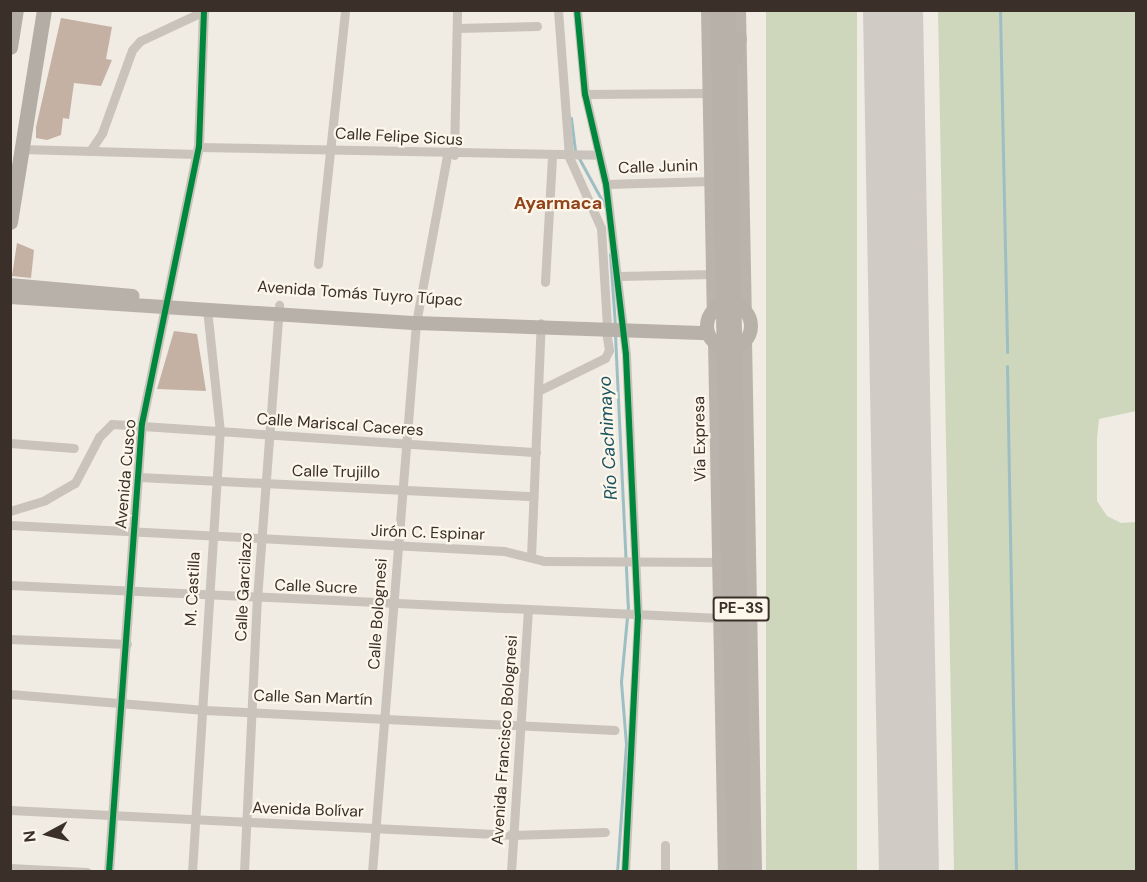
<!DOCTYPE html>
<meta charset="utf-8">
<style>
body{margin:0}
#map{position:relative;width:1147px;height:882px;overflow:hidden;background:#f0ebe3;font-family:"DM Sans",sans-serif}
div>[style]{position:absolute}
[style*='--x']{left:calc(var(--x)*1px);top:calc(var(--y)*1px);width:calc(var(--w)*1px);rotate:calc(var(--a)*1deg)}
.green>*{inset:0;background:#ced7bc;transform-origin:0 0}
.stream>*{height:3px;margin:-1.5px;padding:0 1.5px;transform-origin:1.5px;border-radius:1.5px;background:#9dbfc3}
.runway>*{height:60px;margin:-30px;padding:0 30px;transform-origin:30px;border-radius:30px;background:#d0cbc4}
.building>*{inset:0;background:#c5b1a3}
.minor>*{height:9px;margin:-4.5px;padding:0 4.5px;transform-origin:4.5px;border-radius:4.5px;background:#c9c3bb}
.tertiary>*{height:10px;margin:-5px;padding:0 5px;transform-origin:5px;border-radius:5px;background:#c9c3bb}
.secondary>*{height:12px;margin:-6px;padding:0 6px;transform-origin:6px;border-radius:6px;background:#bab3ac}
.primary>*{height:14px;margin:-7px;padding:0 7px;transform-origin:7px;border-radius:7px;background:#b8b1aa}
.primary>.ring{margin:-7px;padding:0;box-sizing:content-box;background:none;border:14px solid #b8b1aa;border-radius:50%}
.trunk>*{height:15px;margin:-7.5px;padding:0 7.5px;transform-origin:7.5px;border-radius:7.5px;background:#b4ada6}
.cycleway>*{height:6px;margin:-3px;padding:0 3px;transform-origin:3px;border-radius:3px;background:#00873e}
span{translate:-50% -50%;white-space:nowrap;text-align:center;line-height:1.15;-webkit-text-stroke:4.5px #fcf6eb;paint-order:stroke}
.shield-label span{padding:2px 4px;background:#fcf6eb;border:2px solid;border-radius:4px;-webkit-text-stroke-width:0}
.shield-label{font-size:15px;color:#3b3029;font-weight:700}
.street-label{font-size:16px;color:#3b3029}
.neighbourhood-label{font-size:18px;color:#92431a;font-weight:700}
.water-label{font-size:18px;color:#1a5461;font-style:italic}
.frame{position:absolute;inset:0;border:12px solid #3b3029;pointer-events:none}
.north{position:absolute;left:18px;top:804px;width:60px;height:60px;-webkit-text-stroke:4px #fcf6eb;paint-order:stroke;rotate:263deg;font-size:16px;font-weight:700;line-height:24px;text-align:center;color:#3b3029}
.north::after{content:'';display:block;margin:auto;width:21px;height:27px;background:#3b3029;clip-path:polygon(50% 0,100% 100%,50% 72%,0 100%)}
</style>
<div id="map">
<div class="green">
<div style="left:766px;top:11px;width:91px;height:860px"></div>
<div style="clip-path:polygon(938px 11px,1136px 11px,1136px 411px,1099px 419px,1097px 438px,1097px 501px,1107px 516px,1121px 523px,1136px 522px,1136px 871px,954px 871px)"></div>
</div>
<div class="stream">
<div style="--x:1000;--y:10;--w:342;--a:88.8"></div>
<div style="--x:571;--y:118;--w:33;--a:83"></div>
<div style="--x:575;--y:151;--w:63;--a:61.4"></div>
<div style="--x:610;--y:254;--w:71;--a:86"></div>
<div style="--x:615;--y:335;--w:271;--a:87.3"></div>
<div style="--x:628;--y:606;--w:76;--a:95.3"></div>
<div style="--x:621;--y:682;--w:62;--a:85.4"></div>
<div style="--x:626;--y:744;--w:128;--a:94"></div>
<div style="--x:1007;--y:366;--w:506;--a:88.98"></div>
</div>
<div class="runway">
<div style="--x:893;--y:10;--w:862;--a:88.94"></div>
</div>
<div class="building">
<div style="clip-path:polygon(61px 18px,112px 27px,106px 59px,112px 60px,101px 86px,74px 83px,69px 119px,63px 118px,61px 135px,47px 140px,36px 138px,36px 127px)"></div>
<div style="clip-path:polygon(17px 243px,34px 250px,31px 278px,12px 276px)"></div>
<div style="clip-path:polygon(174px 331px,197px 334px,206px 391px,157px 389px)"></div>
</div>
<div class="minor">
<div style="--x:558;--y:10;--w:147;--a:85.7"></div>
<div style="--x:569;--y:157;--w:78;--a:65.7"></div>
<div style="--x:601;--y:228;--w:98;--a:86.5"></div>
<div style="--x:577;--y:10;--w:84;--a:84.6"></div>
<div style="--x:585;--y:94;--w:92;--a:76.9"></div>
<div style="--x:606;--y:184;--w:172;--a:83.3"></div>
<div style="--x:626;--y:355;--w:261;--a:87.4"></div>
<div style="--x:638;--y:616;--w:256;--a:92.9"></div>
<div style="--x:457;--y:28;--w:80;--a:-1.4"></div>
<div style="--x:585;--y:94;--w:124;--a:-0.5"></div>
<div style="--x:199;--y:147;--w:400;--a:1.1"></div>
<div style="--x:22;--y:149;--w:175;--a:1.6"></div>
<div style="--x:90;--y:151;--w:22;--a:-56"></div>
<div style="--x:102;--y:133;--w:88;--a:-70.1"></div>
<div style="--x:132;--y:50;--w:12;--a:-48"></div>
<div style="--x:140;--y:41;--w:71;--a:-25.1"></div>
<div style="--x:454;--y:155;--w:145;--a:-88.8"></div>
<div style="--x:606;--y:184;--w:105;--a:-1.6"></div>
<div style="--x:318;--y:264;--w:255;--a:-83.9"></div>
<div style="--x:619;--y:276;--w:94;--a:-1.2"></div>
<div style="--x:545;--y:282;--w:125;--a:-86.8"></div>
<div style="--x:538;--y:391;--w:75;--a:-26.2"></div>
<div style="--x:605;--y:358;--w:9;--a:-63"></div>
<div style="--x:609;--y:350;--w:18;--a:-99"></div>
<div style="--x:10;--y:443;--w:64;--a:4.5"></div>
<div style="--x:139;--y:477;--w:395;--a:2.8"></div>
<div style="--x:10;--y:511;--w:37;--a:-17"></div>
<div style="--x:45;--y:500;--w:34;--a:-30"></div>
<div style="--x:75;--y:483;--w:52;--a:-62.4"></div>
<div style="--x:99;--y:437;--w:18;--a:-45"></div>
<div style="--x:112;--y:424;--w:425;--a:3.8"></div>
<div style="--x:10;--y:525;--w:495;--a:3"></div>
<div style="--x:504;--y:551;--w:41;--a:14"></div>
<div style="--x:544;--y:561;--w:175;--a:0.3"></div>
<div style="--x:531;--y:557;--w:234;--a:-87.6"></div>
<div style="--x:10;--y:585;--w:711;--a:2.66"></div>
<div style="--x:10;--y:639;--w:117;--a:2.4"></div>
<div style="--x:10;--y:694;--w:195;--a:4.7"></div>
<div style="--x:204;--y:710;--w:411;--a:2.8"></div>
<div style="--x:10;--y:810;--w:504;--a:2.85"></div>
<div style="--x:513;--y:835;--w:92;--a:-1.9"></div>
<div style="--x:665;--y:845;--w:27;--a:90"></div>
<div style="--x:10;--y:868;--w:77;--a:3"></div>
<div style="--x:192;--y:872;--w:441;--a:-86.4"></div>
<div style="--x:220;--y:432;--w:124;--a:-96"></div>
<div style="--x:244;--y:872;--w:273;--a:-87.3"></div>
<div style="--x:257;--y:599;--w:295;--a:-85.7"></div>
<div style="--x:372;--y:872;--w:551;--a:-85.42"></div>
<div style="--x:416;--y:323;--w:170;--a:-79.5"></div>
<div style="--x:511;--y:872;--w:262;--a:-86.3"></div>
</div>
<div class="tertiary">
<div style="--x:109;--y:872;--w:449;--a:-85.8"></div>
<div style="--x:142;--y:424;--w:283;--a:-78.4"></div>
<div style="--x:199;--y:147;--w:137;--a:-87.9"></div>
</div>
<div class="secondary">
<div style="--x:707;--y:10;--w:301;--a:88.9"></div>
<div style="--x:740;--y:10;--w:301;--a:88.9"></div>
<div style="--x:746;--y:340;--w:532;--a:88.92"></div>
<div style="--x:714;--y:342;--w:530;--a:88.92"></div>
</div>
<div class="primary">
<div style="--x:717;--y:10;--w:862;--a:88.87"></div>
<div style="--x:729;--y:10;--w:862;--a:88.94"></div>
<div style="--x:735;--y:60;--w:22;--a:-77"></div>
<div style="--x:10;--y:285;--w:123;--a:5.1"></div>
<div style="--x:10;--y:297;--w:407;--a:3.7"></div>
<div style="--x:416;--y:323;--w:292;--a:2"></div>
<div class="ring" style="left:707px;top:304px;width:30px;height:30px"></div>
</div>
<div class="trunk">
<div style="--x:10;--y:47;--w:37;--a:-81"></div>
<div style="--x:10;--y:222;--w:215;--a:-80.9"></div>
</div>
<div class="cycleway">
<div style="--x:577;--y:10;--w:84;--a:84.6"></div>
<div style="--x:585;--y:94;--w:92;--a:76.9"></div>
<div style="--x:606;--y:184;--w:172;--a:83.3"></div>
<div style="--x:626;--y:355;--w:261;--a:87.4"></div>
<div style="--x:638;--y:616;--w:256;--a:92.9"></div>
<div style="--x:109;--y:872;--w:449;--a:-85.8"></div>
<div style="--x:142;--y:424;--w:283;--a:-78.4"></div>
<div style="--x:199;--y:147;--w:137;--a:-87.9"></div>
</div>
<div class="shield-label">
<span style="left:741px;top:609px">PE-3S</span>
</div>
<div class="street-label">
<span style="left:399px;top:137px;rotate:3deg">Calle Felipe Sicus</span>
<span style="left:658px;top:167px;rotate:-2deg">Calle Junin</span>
<span style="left:360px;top:294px;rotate:4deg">Avenida Tomás Tuyro Túpac</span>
<span style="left:340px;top:425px;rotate:4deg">Calle Mariscal Caceres</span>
<span style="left:700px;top:439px;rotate:-91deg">Vía Expresa</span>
<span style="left:336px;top:472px;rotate:1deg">Calle Trujillo</span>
<span style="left:126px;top:474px;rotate:-85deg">Avenida Cusco</span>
<span style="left:428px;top:533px;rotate:2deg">Jirón C. Espinar</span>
<span style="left:244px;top:587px;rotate:-87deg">Calle Garcilazo</span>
<span style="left:316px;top:587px;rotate:2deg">Calle Sucre</span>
<span style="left:193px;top:589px;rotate:-87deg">M. Castilla</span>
<span style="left:378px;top:614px;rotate:-86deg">Calle Bolognesi</span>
<span style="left:313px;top:698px;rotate:2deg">Calle San Martín</span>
<span style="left:505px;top:740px;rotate:-86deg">Avenida Francisco Bolognesi</span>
<span style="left:308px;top:810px;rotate:2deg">Avenida Bolívar</span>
</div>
<div class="neighbourhood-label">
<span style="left:558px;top:203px">Ayarmaca</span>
</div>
<div class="water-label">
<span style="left:608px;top:438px;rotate:-93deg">Río Cachimayo</span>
</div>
<div class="frame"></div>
<div class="north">N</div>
</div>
